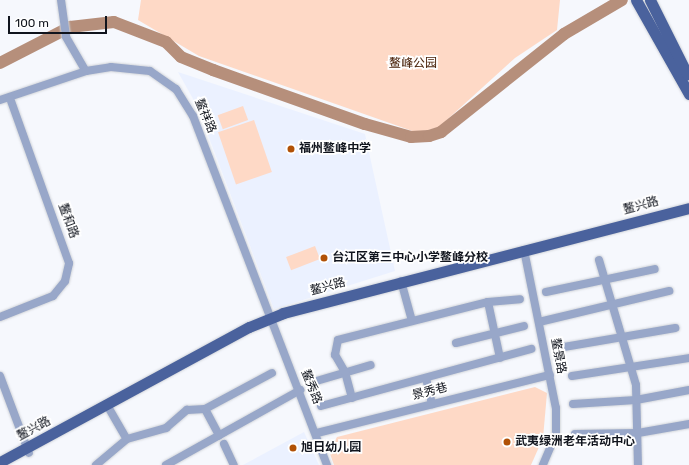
<!DOCTYPE html>
<meta charset="utf-8">
<style>
body{margin:0}
#map{position:relative;width:689px;height:465px;overflow:hidden;background:#f6f8fd;font-family:Rubik,"Noto Sans SC",sans-serif}
div>[style]{position:absolute}
[style*='--x']{left:calc(var(--x)*1px);top:calc(var(--y)*1px);width:calc(var(--w)*1px);rotate:calc(var(--a)*1deg)}
.built>*{inset:0;background:#ebf1ff}
.green>*{inset:0;background:#fed9c6;transform-origin:0 0}
.river>*{height:12px;margin:-6px;padding:0 6px;transform-origin:6px;border-radius:6px;background:#b68f7b}
.roads{filter:drop-shadow(0 0 1px #d1d4d9) drop-shadow(0 0 1px #d1d4d9)}
.minor>*{height:8px;margin:-4px;padding:0 4px;transform-origin:4px;border-radius:4px;background:#98a7c9}
.major>*{height:11px;margin:-5.5px;padding:0 5.5px;transform-origin:5.5px;border-radius:5.5px;background:#4a629d}
.dots>*{width:11px;height:11px;translate:-50% -50%;box-sizing:border-box;border:2px solid #fff;border-radius:50%}
span{translate:-50% -50%;white-space:nowrap;text-align:center;line-height:1.15;-webkit-text-stroke:3.5px #fff;paint-order:stroke}
.park-label{font-size:12px;color:#49220a}
.street-label{font-size:12px;color:#10141d}
.poi-label{font-size:12px;color:#10141d;font-weight:700}
.left{translate:0 -50%;text-align:left}
.scale{position:absolute;left:8px;top:16px;width:99px;height:18px;box-sizing:border-box;border:2px solid #10141d;border-top:0;padding-left:5px;font-size:12px;line-height:14px;white-space:nowrap;color:#10141d;-webkit-text-stroke:3px #fff;paint-order:stroke}
</style>
<div id="map">
<div class="built">
<div style="clip-path:polygon(178px 72px,365px 134px,395px 271px,274px 309px,197px 106px)"></div>
<div style="clip-path:polygon(304px 432px,319px 465px,243px 465px)"></div>
</div>
<div class="green">
<div style="clip-path:polygon(141px 0,560px 0,557px 30px,515px 58px,439px 127px,418px 133px,199px 56px,138px 20px)"></div>
<div style="left:243px;top:106px;width:15px;height:27px;rotate:70deg"></div>
<div style="left:254px;top:120px;width:55px;height:38px;rotate:71deg"></div>
<div style="left:315px;top:246px;width:14px;height:31px;rotate:69deg"></div>
<div style="clip-path:polygon(535px 387px,547px 393px,543px 438px,531px 465px,334px 465px,329px 451px,337px 437px)"></div>
</div>
<div class="river">
<div style="--x:0;--y:63;--w:79;--a:-27.2"></div>
<div style="--x:70;--y:27;--w:44;--a:-6.5"></div>
<div style="--x:114;--y:22;--w:56;--a:21"></div>
<div style="--x:166;--y:42;--w:21;--a:45"></div>
<div style="--x:181;--y:57;--w:35;--a:22"></div>
<div style="--x:213;--y:70;--w:161;--a:19.6"></div>
<div style="--x:365;--y:124;--w:48;--a:15.8"></div>
<div style="--x:411;--y:137;--w:18;--a:-3"></div>
<div style="--x:429;--y:136;--w:13;--a:-18"></div>
<div style="--x:441;--y:132;--w:157;--a:-38.5"></div>
<div style="--x:564;--y:34;--w:67;--a:-30.4"></div>
</div>
<div class="roads">
<div class="minor">
<div style="--x:61;--y:0;--w:37;--a:82"></div>
<div style="--x:66;--y:37;--w:39;--a:60"></div>
<div style="--x:0;--y:100;--w:91;--a:-18.6"></div>
<div style="--x:86;--y:71;--w:25;--a:-9"></div>
<div style="--x:111;--y:67;--w:39;--a:6"></div>
<div style="--x:150;--y:71;--w:32;--a:35"></div>
<div style="--x:176;--y:89;--w:32;--a:58"></div>
<div style="--x:193;--y:116;--w:374;--a:69"></div>
<div style="--x:524;--y:250;--w:161;--a:78.6"></div>
<div style="--x:556;--y:408;--w:26;--a:90"></div>
<div style="--x:556;--y:434;--w:34;--a:113"></div>
<div style="--x:599;--y:260;--w:130;--a:73.5"></div>
<div style="--x:636;--y:385;--w:80;--a:88.6"></div>
<div style="--x:401;--y:281;--w:41;--a:74.6"></div>
<div style="--x:546;--y:292;--w:111;--a:-11.9"></div>
<div style="--x:488;--y:302;--w:57;--a:77.9"></div>
<div style="--x:0;--y:317;--w:57;--a:-21.6"></div>
<div style="--x:53;--y:296;--w:19;--a:-51"></div>
<div style="--x:65;--y:281;--w:18;--a:-77"></div>
<div style="--x:69;--y:263;--w:175;--a:-109.7"></div>
<div style="--x:539;--y:322;--w:134;--a:-13.4"></div>
<div style="--x:456;--y:343;--w:70;--a:-14"></div>
<div style="--x:564;--y:347;--w:113;--a:-9.7"></div>
<div style="--x:0;--y:376;--w:82;--a:69.4"></div>
<div style="--x:572;--y:376;--w:118;--a:-8.7"></div>
<div style="--x:426;--y:378;--w:27;--a:77"></div>
<div style="--x:313;--y:382;--w:60;--a:-16.3"></div>
<div style="--x:352;--y:398;--w:27;--a:-105"></div>
<div style="--x:345;--y:372;--w:20;--a:-120"></div>
<div style="--x:335;--y:355;--w:15;--a:-79"></div>
<div style="--x:338;--y:340;--w:155;--a:-14.2"></div>
<div style="--x:488;--y:302;--w:32;--a:-5"></div>
<div style="--x:573;--y:404;--w:63;--a:-3.6"></div>
<div style="--x:636;--y:400;--w:54;--a:-10.7"></div>
<div style="--x:107;--y:405;--w:39;--a:60"></div>
<div style="--x:321;--y:406;--w:218;--a:-15.2"></div>
<div style="--x:205;--y:409;--w:30;--a:62"></div>
<div style="--x:317;--y:433;--w:240;--a:-14"></div>
<div style="--x:575;--y:434;--w:63;--a:-0.9"></div>
<div style="--x:638;--y:433;--w:52;--a:-10"></div>
<div style="--x:224;--y:444;--w:23;--a:65"></div>
<div style="--x:96;--y:465;--w:40;--a:-40"></div>
<div style="--x:127;--y:439;--w:41;--a:-15.8"></div>
<div style="--x:166;--y:428;--w:28;--a:-41"></div>
<div style="--x:187;--y:410;--w:18;--a:-3"></div>
<div style="--x:205;--y:409;--w:76;--a:-28.2"></div>
<div style="--x:166;--y:465;--w:154;--a:-29.2"></div>
</div>
<div class="major">
<div style="--x:636;--y:0;--w:108;--a:60.6"></div>
<div style="--x:650;--y:0;--w:83;--a:63.4"></div>
<div style="--x:0;--y:462;--w:283;--a:-28.5"></div>
<div style="--x:249;--y:327;--w:37;--a:-22"></div>
<div style="--x:283;--y:313;--w:419;--a:-14.5"></div>
</div>
</div>
<div class="dots">
<div style="left:291px;top:149px;background:#b15106"></div>
<div style="left:324px;top:258px;background:#b15106"></div>
<div style="left:507px;top:442px;background:#b15106"></div>
<div style="left:293px;top:448px;background:#b15106"></div>
</div>
<div class="park-label">
<span style="left:413px;top:64px">鳌峰公园</span>
</div>
<div class="street-label">
<span style="left:205px;top:116px;rotate:67deg">鳌祥路</span>
<span style="left:641px;top:206px;rotate:-15deg">鳌兴路</span>
<span style="left:68px;top:221px;rotate:70deg">鳌和路</span>
<span style="left:328px;top:287px;rotate:-15deg">鳌兴路</span>
<span style="left:558px;top:356px;rotate:79deg">鳌景路</span>
<span style="left:311px;top:387px;rotate:68deg">鳌秀路</span>
<span style="left:430px;top:392px;rotate:-14deg">景秀巷</span>
<span style="left:34px;top:429px;rotate:-28deg">鳌兴路</span>
</div>
<div class="poi-label">
<span class="left" style="left:299px;top:149px">福州鳌峰中学</span>
<span class="left" style="left:332px;top:258px">台江区第三中心小学鳌峰分校</span>
<span class="left" style="left:515px;top:442px">武夷绿洲老年活动中心</span>
<span class="left" style="left:301px;top:448px">旭日幼儿园</span>
</div>
<div class="scale">100 m</div>
</div>
